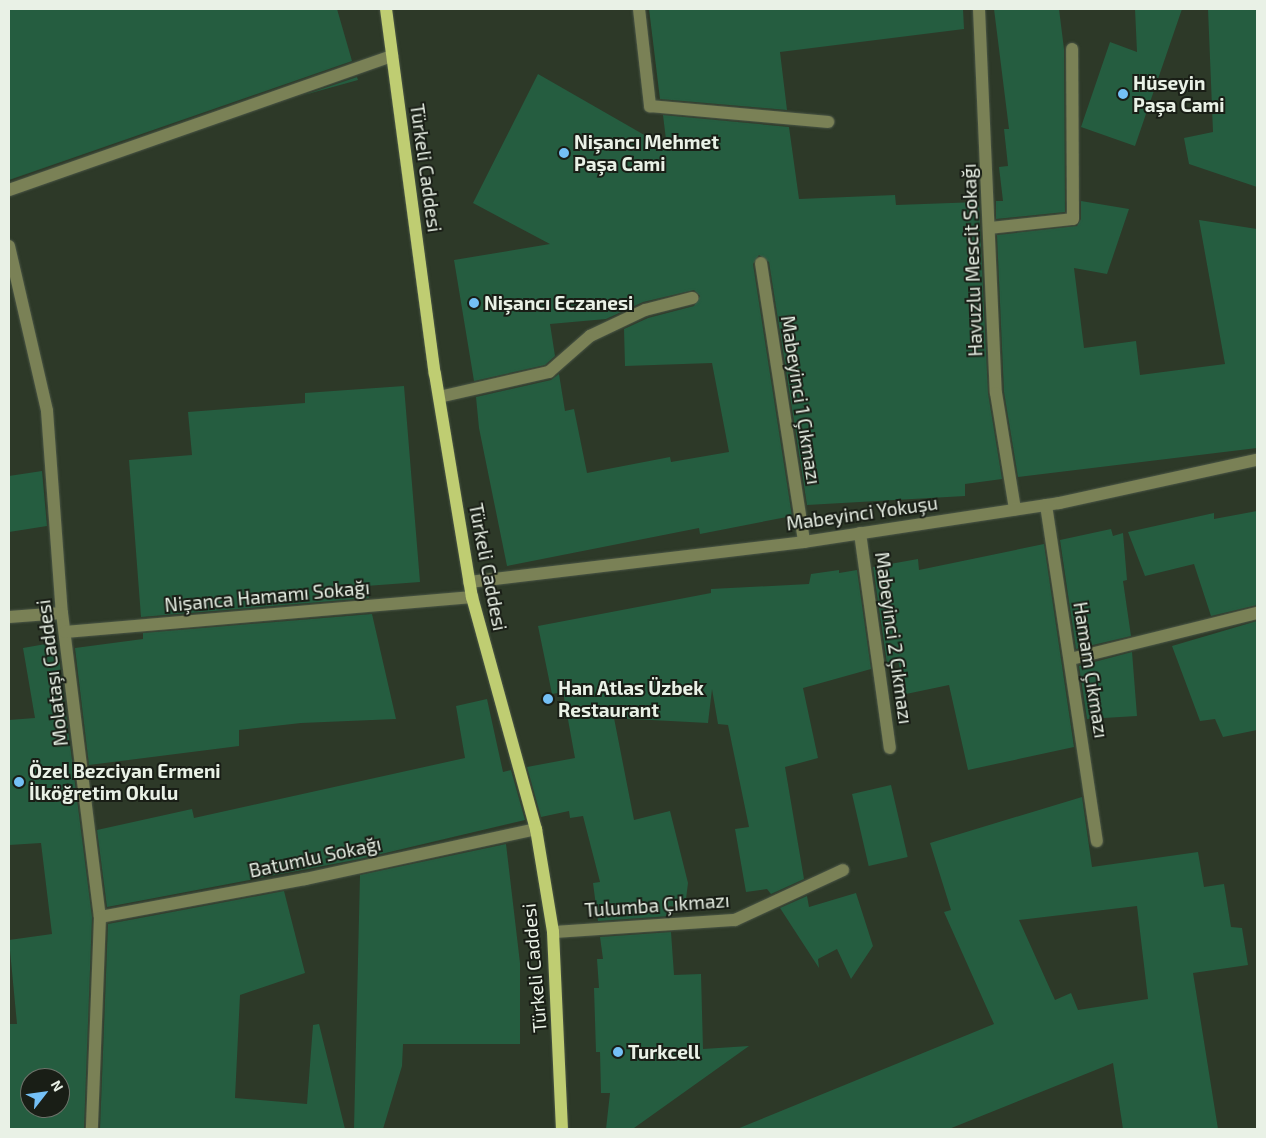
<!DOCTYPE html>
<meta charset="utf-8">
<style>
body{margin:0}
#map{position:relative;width:1266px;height:1138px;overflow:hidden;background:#2d3928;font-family:"Exo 2",sans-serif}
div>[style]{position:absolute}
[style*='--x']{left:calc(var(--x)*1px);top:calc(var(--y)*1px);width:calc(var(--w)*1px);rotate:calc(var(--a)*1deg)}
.building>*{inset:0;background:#255d40;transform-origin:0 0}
.roads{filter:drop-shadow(0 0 1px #4b5646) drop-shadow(0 0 1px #4b5646)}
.minor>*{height:12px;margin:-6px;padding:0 6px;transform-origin:6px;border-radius:6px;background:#7a8156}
.major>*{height:12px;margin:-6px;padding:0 6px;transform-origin:6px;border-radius:6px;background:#bfcd72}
.dots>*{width:14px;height:14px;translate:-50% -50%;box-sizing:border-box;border:2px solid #191e16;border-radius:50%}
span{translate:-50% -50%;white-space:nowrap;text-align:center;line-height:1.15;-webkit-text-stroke:4px #191e16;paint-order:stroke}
.poi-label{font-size:19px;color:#e9f1e6;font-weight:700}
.left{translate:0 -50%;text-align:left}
.street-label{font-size:19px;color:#e9f1e6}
.frame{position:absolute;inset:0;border:10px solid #e9f1e6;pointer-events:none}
.north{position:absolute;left:20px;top:1068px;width:50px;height:50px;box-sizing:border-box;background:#191e16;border:1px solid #6c7269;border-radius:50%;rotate:60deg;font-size:14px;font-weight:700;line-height:20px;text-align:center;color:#e9f1e6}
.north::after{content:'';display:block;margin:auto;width:18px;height:22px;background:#74c0f6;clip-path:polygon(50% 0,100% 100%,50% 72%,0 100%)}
</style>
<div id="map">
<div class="building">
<div style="clip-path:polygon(9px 9px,337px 9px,352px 61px,9px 180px)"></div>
<div style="clip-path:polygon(649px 9px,963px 9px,964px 29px,780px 52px,787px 110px,660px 99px)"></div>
<div style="clip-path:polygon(994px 9px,1059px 9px,1064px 49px,1065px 212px,996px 219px,996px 201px,1003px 201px,999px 167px,1008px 166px,1004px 129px,1009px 129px)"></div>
<div style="clip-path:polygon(1135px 9px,1182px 9px,1135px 146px,1081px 127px,1110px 42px,1137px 52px)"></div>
<div style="clip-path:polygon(1208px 9px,1257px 9px,1257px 187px,1189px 164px,1184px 138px,1213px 132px)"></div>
<div style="clip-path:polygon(538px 74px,667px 148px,663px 115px,789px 127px,799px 199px,895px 195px,896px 205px,979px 202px,988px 393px,1002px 479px,965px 484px,965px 496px,807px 505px,769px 262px,759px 255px,753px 264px,792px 516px,700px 534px,699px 528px,507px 566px,479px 428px,476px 397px,551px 380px,559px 374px,565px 411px,574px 409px,587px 473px,670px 457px,671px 462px,729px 452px,712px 363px,625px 366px,624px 329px,648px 318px,694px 306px,700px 296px,694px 290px,643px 302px,606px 319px,550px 324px,555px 356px,545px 365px,474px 381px,454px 260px,550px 244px,473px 203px)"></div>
<div style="clip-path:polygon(357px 77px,358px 80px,304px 95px)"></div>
<div style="clip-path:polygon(1081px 201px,1129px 209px,1107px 274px,1074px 268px,1084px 348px,1136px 341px,1140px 375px,1225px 364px,1199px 220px,1257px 229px,1257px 448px,1018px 477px,1004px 392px,997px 235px,1077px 226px,1081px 219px)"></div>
<div style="clip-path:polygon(404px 386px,420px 582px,366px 586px,369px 598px,141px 617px,129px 460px,192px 455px,188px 412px,305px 403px,305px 393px)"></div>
<div style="clip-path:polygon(42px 471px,47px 526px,9px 532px,9px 476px)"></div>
<div style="clip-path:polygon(1257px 511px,1257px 605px,1211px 616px,1194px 564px,1145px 576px,1128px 532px,1214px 513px,1214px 519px)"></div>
<div style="clip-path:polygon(1111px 529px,1113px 536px,1123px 533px,1127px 580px,1123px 581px,1131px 636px,1076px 649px,1060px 540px)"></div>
<div style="clip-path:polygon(1044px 544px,1074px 747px,968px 770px,949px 685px,906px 694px,898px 661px,887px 664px,873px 567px,918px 559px,919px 570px)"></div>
<div style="clip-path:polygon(839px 570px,839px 573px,857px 570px,871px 669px,803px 688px,818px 758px,785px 767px,804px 879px,771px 894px,767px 889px,746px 892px,735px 829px,749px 827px,728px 725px,718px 724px,712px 689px,708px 723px,614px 718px,634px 820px,670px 811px,688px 883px,685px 907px,669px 906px,670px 916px,598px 921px,593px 883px,600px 882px,583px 816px,570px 818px,569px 811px,541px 817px,527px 767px,575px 758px,563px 692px,552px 694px,538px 626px,711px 593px,711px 589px,809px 584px,811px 574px)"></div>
<div style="clip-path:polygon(372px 614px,396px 719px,301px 723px,239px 730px,239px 746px,89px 765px,75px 648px,143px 639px,143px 633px)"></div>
<div style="clip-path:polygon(1257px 621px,1257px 730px,1223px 737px,1215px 719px,1200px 721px,1172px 646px)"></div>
<div style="clip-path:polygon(evenodd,57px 642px,92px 917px,84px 1129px,9px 1129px,9px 1024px,17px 1024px,9px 940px,52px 934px,41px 843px,9px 845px,9px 720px,35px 718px,23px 648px,57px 642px,30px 1078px,60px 1078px,60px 1108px,30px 1108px,30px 1078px)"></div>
<div style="clip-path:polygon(1132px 652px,1137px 716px,1087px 719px,1079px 666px)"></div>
<div style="clip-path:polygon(487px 699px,503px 772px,511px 770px,525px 820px,360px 859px,107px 907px,97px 830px,192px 809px,194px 818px,465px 758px,456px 706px)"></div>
<div style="left:891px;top:785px;width:74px;height:40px;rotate:77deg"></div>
<div style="clip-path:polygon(evenodd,1082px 797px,1092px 867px,1198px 852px,1204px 887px,1224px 884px,1231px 927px,1242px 928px,1248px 965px,1193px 973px,1218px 1129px,1123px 1129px,1113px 1063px,949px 1129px,737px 1129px,994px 1024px,944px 912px,951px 910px,930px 843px,1082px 797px,1137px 906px,1148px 999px,1078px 1010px,1071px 993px,1055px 1000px,1019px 920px,1137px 906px)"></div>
<div style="clip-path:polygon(506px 844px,520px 963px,520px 1044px,403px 1044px,402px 1066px,383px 1129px,354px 1129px,360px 875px)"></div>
<div style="clip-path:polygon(284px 891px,305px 973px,240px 995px,235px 1098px,307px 1104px,313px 1025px,319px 1024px,345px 1129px,100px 1129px,108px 924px)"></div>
<div style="clip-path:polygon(856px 893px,873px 946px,851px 979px,837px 949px,818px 959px,819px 968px,780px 908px,807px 896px,809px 907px)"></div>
<div style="clip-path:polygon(671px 932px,674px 975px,701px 974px,703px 1049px,749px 1046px,634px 1128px,606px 1129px,610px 1093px,601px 1093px,600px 1052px,596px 1052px,594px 988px,599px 988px,597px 959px,603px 959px,600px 937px)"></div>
</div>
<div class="roads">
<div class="minor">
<div style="--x:639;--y:9;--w:98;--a:83.5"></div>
<div style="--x:650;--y:106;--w:179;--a:5.1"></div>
<div style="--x:979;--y:9;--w:384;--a:87.5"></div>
<div style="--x:996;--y:393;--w:118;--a:80.7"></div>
<div style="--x:9;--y:190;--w:406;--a:-19.3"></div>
<div style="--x:990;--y:228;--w:83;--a:-6.2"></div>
<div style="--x:1073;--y:219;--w:170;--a:-90.3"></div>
<div style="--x:9;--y:246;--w:169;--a:77"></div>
<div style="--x:47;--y:411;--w:203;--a:85.8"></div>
<div style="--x:62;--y:613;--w:306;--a:82.9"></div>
<div style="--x:100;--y:917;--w:212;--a:92.2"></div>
<div style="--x:761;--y:263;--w:282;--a:81.2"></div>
<div style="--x:439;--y:397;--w:113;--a:-12.8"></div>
<div style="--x:549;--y:372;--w:55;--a:-41.3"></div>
<div style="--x:590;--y:336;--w:61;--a:-25.3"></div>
<div style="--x:645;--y:310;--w:49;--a:-14.3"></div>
<div style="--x:1046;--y:505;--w:340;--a:81.4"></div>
<div style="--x:860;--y:533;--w:217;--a:82.1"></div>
<div style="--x:469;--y:582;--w:337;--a:-6.8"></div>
<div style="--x:804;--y:542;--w:258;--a:-8.7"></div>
<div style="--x:1059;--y:503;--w:203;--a:-12.3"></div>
<div style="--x:9;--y:617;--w:53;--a:-4.3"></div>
<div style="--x:65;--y:632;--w:409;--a:-4.9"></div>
<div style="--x:1071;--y:659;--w:192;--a:-13.9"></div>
<div style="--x:100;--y:917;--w:208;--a:-10.5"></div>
<div style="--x:305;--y:879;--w:236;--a:-12.2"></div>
<div style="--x:553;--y:932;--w:182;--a:-3.8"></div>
<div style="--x:735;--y:920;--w:119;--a:-24.8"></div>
</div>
<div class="major">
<div style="--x:386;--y:9;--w:368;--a:82.4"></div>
<div style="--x:435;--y:374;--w:226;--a:80.6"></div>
<div style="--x:472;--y:597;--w:241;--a:74.6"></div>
<div style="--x:536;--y:829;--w:104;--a:80.6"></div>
<div style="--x:553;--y:932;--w:197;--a:87.4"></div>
</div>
</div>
<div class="dots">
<div style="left:1123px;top:94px;background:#74c0f6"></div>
<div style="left:564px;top:153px;background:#74c0f6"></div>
<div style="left:474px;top:303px;background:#74c0f6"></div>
<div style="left:548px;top:699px;background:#74c0f6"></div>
<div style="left:19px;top:782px;background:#74c0f6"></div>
<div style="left:618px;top:1052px;background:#74c0f6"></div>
</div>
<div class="poi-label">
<span class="left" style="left:1133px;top:94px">Hüseyin<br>Paşa Cami</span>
<span class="left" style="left:574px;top:153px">Nişancı Mehmet<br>Paşa Cami</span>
<span class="left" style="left:484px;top:303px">Nişancı Eczanesi</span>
<span class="left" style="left:558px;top:699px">Han Atlas Üzbek<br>Restaurant</span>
<span class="left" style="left:29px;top:782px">Özel Bezciyan Ermeni<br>İlköğretim Okulu</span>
<span class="left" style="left:628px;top:1052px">Turkcell</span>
</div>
<div class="street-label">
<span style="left:426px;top:168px;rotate:82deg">Türkeli Caddesi</span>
<span style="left:972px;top:260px;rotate:-92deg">Havuzlu Mescit Sokağı</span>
<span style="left:801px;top:400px;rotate:81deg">Mabeyinci 1 Çıkmazı</span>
<span style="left:862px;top:513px;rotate:-8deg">Mabeyinci Yokuşu</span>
<span style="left:488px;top:567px;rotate:79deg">Türkeli Caddesi</span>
<span style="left:267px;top:596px;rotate:-5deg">Nişanca Hamamı Sokağı</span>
<span style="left:894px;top:638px;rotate:82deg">Mabeyinci 2 Çıkmazı</span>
<span style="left:1091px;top:670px;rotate:81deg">Hamam Çıkmazı</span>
<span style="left:52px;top:673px;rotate:-97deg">Molataşı Caddesi</span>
<span style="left:315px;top:857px;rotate:-12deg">Batumlu Sokağı</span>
<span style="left:657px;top:905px;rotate:-4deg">Tulumba Çıkmazı</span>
<span style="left:534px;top:968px;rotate:-95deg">Türkeli Caddesi</span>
</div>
<div class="frame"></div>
<div class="north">N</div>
</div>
